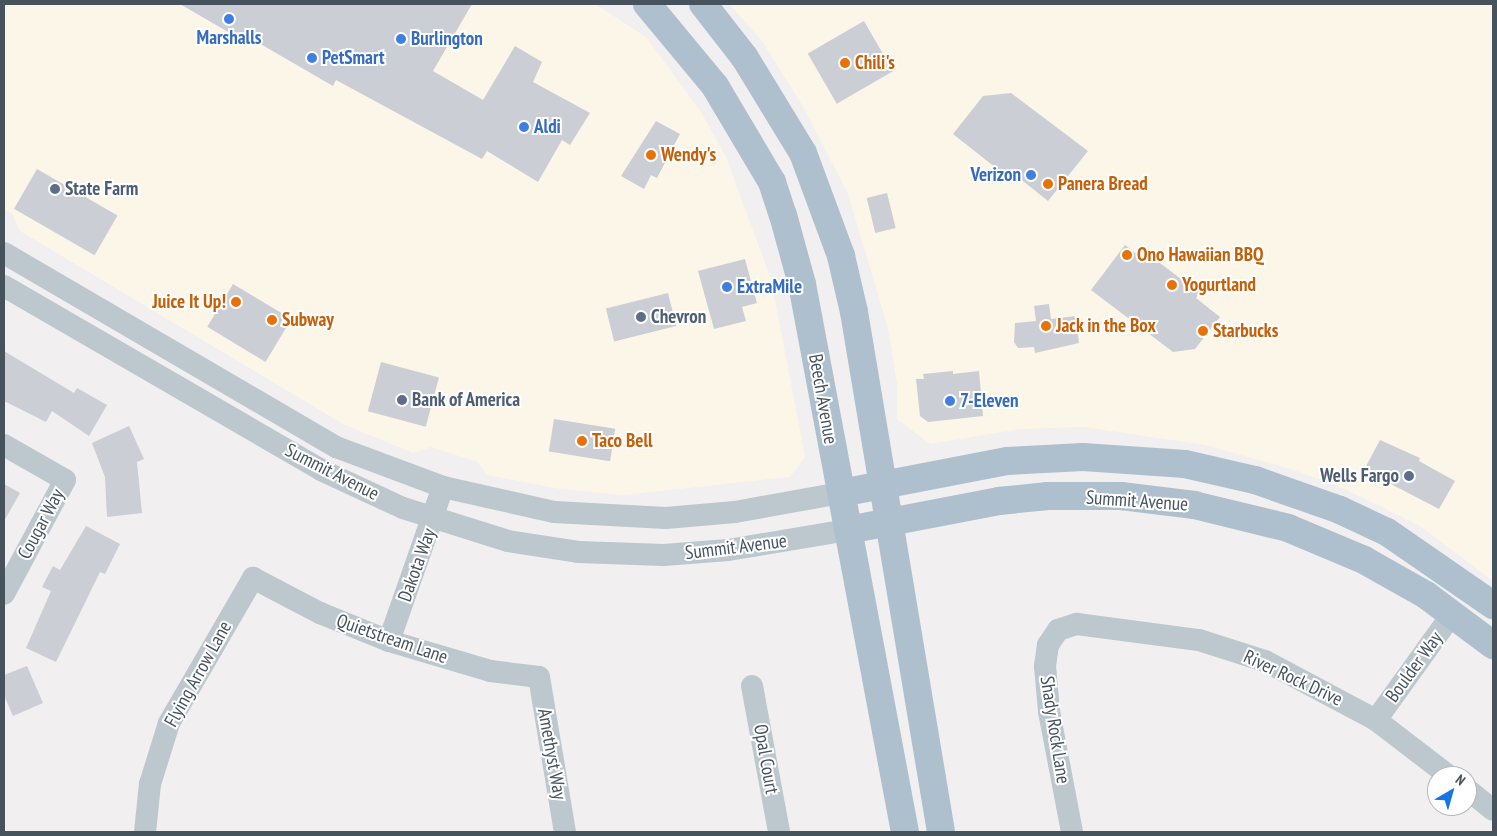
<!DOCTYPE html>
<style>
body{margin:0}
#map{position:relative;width:1497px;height:836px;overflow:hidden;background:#f1efef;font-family:"PT Sans Narrow",sans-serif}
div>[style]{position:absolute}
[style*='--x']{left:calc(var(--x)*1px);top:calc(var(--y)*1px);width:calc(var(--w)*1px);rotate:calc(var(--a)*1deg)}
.commercial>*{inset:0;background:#fcf6e8}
.building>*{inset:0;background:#cbced4;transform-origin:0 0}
.minor>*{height:22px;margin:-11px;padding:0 11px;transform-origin:11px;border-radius:11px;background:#bcc7ce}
.major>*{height:28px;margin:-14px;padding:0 14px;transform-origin:14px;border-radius:14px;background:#aebfce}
.dots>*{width:14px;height:14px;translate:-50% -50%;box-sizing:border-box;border:2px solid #fff;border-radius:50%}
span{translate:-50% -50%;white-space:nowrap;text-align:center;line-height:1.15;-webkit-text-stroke:4px #fff;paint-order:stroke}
.shop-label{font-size:19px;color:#366cbe;font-weight:700}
.left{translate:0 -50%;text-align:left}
.right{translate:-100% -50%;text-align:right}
.food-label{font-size:19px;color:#c56008;font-weight:700}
.service-label{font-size:19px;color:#4e5e75;font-weight:700}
.street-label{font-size:19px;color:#46535d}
.frame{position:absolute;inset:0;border:5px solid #46535d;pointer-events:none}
.north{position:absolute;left:1427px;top:766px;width:50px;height:50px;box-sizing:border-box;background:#fff;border:1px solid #b5babe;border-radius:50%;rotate:38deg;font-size:14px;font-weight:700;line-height:20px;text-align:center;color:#46535d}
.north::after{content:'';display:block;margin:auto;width:18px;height:22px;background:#1475e5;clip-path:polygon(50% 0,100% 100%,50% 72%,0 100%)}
</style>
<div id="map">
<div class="commercial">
<div style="clip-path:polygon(4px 4px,595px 4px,646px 37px,701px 112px,726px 157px,771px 279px,805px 457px,790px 477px,623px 495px,560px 489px,487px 475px,478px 462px,431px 447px,413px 453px,343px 424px,20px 231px,12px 213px,4px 210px)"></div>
<div style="clip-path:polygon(729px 4px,1493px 4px,1493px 581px,1420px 526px,1345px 489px,1294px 470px,1205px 445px,1084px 427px,1021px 429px,930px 444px,897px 419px,897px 384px,888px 328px,848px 194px,802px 105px,762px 41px)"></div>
</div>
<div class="building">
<div style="clip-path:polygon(180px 4px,472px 4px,433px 71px,483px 100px,515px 46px,542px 62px,533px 82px,590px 113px,570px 145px,562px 140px,538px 182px,487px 151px,482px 159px,336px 80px,333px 86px,243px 34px,240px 39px)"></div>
<div style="left:864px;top:21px;width:58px;height:65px;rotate:60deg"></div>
<div style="clip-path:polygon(1011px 93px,1088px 151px,1048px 201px,1014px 174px,1010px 179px,953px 134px,983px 96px)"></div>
<div style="clip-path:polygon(656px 121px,680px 134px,657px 178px,651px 175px,644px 189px,621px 176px)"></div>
<div style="left:37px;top:169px;width:93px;height:46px;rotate:30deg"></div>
<div style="left:887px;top:193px;width:36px;height:21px;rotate:76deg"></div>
<div style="clip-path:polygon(1125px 245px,1142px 258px,1146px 253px,1164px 266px,1199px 293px,1196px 298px,1220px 317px,1195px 349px,1173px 352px,1091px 290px)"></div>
<div style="clip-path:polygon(745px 259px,757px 303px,742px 307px,746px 321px,714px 329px,698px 271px)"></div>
<div style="left:233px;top:284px;width:68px;height:50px;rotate:31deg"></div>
<div style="left:668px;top:293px;width:34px;height:64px;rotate:76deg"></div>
<div style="clip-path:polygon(1049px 304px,1051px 319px,1076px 316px,1079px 343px,1035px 353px,1034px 347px,1018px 348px,1014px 342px,1015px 323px,1036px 321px,1034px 306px)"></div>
<div style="clip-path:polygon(4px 351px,74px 393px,77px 388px,107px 405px,89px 436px,52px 411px,46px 422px,4px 401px)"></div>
<div style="left:381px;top:362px;width:60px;height:51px;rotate:15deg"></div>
<div style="clip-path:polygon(953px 371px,953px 374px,979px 371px,983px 416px,928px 422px,920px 416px,916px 379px,924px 379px,923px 374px)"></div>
<div style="left:554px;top:419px;width:62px;height:33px;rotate:9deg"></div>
<div style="clip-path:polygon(129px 426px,144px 459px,137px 462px,142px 513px,107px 517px,105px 477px,92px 443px)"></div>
<div style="clip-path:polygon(1380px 440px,1420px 458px,1419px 461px,1455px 481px,1439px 509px,1364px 470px)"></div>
<div style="clip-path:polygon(4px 484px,20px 493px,4px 521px)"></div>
<div style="clip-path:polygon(86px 526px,120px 544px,105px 574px,100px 572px,56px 662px,26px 648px,51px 591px,42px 587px,53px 566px,60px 570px)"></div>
<div style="clip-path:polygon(27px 666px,43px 703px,13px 716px,4px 695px,4px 675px)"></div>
</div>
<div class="minor">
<div style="--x:4;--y:253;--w:385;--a:30.3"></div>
<div style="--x:336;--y:447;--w:114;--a:20.5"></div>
<div style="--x:443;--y:487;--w:114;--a:12.7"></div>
<div style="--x:554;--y:512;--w:112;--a:3.1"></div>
<div style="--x:666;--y:518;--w:69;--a:-5"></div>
<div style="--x:735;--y:512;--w:108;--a:-10.2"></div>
<div style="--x:4;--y:286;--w:367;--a:30.1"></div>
<div style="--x:321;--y:470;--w:90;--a:24.9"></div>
<div style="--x:403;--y:508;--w:110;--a:17.4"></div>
<div style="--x:508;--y:541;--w:71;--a:8.9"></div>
<div style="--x:578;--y:552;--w:86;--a:2"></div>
<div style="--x:664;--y:555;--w:64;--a:-4.5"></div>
<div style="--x:728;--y:550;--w:122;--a:-9.5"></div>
<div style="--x:4;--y:445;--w:70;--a:29.8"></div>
<div style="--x:65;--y:480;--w:129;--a:118.2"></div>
<div style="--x:389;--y:641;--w:163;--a:-70.7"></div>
<div style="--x:752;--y:686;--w:148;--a:79.5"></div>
<div style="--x:1376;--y:720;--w:132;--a:-54.3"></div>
<div style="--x:1467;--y:789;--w:33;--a:39"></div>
<div style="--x:145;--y:832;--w:48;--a:-84.1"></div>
<div style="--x:150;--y:784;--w:64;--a:-72.7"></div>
<div style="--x:169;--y:723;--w:168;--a:-59.9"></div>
<div style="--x:253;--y:578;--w:76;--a:27.6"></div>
<div style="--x:320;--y:613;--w:74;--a:22.1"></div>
<div style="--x:389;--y:641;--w:105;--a:16.5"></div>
<div style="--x:490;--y:671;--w:49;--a:7"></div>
<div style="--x:539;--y:677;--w:157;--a:80.5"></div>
<div style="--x:1072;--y:832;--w:123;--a:-100.8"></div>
<div style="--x:1049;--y:711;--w:45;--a:-95.1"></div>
<div style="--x:1045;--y:666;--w:21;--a:-82"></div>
<div style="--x:1048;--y:645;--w:18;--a:-56"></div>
<div style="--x:1058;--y:630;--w:20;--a:-18"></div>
<div style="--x:1077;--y:624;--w:123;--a:7.5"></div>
<div style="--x:1199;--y:640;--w:69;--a:17.7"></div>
<div style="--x:1265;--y:661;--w:126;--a:28"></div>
<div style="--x:1376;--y:720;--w:92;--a:37.5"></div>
</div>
<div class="major">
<div style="--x:647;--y:4;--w:107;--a:50.3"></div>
<div style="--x:715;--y:86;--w:112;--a:59.3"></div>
<div style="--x:772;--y:182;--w:35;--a:72"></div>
<div style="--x:783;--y:215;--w:72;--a:74.6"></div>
<div style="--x:802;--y:284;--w:558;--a:79.36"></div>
<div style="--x:703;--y:4;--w:68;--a:52.1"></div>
<div style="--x:745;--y:58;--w:111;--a:58.6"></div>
<div style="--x:803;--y:153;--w:110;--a:69.7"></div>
<div style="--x:841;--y:256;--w:57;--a:76.9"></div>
<div style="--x:854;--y:312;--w:527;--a:80.5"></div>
<div style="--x:841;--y:493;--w:169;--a:-10.9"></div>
<div style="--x:1007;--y:461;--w:76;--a:-3"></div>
<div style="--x:1083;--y:457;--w:102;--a:3.9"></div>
<div style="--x:1185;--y:464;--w:72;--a:12.9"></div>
<div style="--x:1255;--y:480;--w:90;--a:19.4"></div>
<div style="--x:1340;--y:510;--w:52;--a:25.1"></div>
<div style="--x:1387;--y:532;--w:129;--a:34.6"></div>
<div style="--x:848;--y:530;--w:154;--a:-10.9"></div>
<div style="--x:999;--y:501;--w:49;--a:-5.8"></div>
<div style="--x:1048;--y:496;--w:73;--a:0"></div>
<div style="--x:1121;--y:496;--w:74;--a:7"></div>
<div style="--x:1194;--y:505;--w:97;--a:13.7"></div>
<div style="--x:1288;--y:528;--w:82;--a:22.8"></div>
<div style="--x:1364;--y:560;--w:71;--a:29.4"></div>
<div style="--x:1426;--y:595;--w:84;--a:36.7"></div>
</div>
<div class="dots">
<div style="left:229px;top:19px;background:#3f7fe0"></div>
<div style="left:401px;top:39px;background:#3f7fe0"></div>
<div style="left:312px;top:58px;background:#3f7fe0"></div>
<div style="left:845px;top:63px;background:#e8710a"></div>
<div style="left:524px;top:127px;background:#3f7fe0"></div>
<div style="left:651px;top:155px;background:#e8710a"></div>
<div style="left:1031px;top:175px;background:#3f7fe0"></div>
<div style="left:1048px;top:184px;background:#e8710a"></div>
<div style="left:55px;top:189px;background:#5c6f8a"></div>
<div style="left:1127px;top:255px;background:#e8710a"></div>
<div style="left:1172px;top:285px;background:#e8710a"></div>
<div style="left:727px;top:287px;background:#3f7fe0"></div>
<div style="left:236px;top:302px;background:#e8710a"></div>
<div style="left:641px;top:317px;background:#5c6f8a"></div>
<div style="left:272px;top:320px;background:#e8710a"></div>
<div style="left:1046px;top:326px;background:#e8710a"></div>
<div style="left:1203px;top:331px;background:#e8710a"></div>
<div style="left:402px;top:400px;background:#5c6f8a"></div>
<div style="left:950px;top:401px;background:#3f7fe0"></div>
<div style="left:582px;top:441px;background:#e8710a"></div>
<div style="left:1409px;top:476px;background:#5c6f8a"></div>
</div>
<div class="shop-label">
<span style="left:229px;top:38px">Marshalls</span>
<span class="left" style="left:411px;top:39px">Burlington</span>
<span class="left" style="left:322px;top:58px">PetSmart</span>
<span class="left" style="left:534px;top:127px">Aldi</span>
<span class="right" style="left:1021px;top:175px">Verizon</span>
<span class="left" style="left:737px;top:287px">ExtraMile</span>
<span class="left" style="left:960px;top:401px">7-Eleven</span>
</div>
<div class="food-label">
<span class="left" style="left:855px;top:63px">Chili's</span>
<span class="left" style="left:661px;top:155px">Wendy's</span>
<span class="left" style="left:1058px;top:184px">Panera Bread</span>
<span class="left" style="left:1137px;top:255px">Ono Hawaiian BBQ</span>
<span class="left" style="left:1182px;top:285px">Yogurtland</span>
<span class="right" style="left:226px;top:302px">Juice It Up!</span>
<span class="left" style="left:282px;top:320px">Subway</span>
<span class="left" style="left:1056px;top:326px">Jack in the Box</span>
<span class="left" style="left:1213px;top:331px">Starbucks</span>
<span class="left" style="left:592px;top:441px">Taco Bell</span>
</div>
<div class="service-label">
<span class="left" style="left:65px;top:189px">State Farm</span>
<span class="left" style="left:651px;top:317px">Chevron</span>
<span class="left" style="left:412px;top:400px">Bank of America</span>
<span class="right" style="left:1399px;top:476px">Wells Fargo</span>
</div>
<div class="street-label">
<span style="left:823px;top:399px;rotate:80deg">Beech Avenue</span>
<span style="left:332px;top:472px;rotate:27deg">Summit Avenue</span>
<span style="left:1137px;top:501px;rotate:4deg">Summit Avenue</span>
<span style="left:41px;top:524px;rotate:-62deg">Cougar Way</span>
<span style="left:736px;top:547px;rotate:-7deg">Summit Avenue</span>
<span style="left:417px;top:565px;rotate:-70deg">Dakota Way</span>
<span style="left:392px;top:639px;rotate:19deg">Quietstream Lane</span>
<span style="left:1414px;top:667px;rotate:-54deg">Boulder Way</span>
<span style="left:198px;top:674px;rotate:-61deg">Flying Arrow Lane</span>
<span style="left:1293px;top:678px;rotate:25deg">River Rock Drive</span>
<span style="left:1055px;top:730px;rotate:81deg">Shady Rock Lane</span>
<span style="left:552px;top:754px;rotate:80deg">Amethyst Way</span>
<span style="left:766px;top:759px;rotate:80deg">Opal Court</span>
</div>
<div class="frame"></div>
<div class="north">N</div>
</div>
